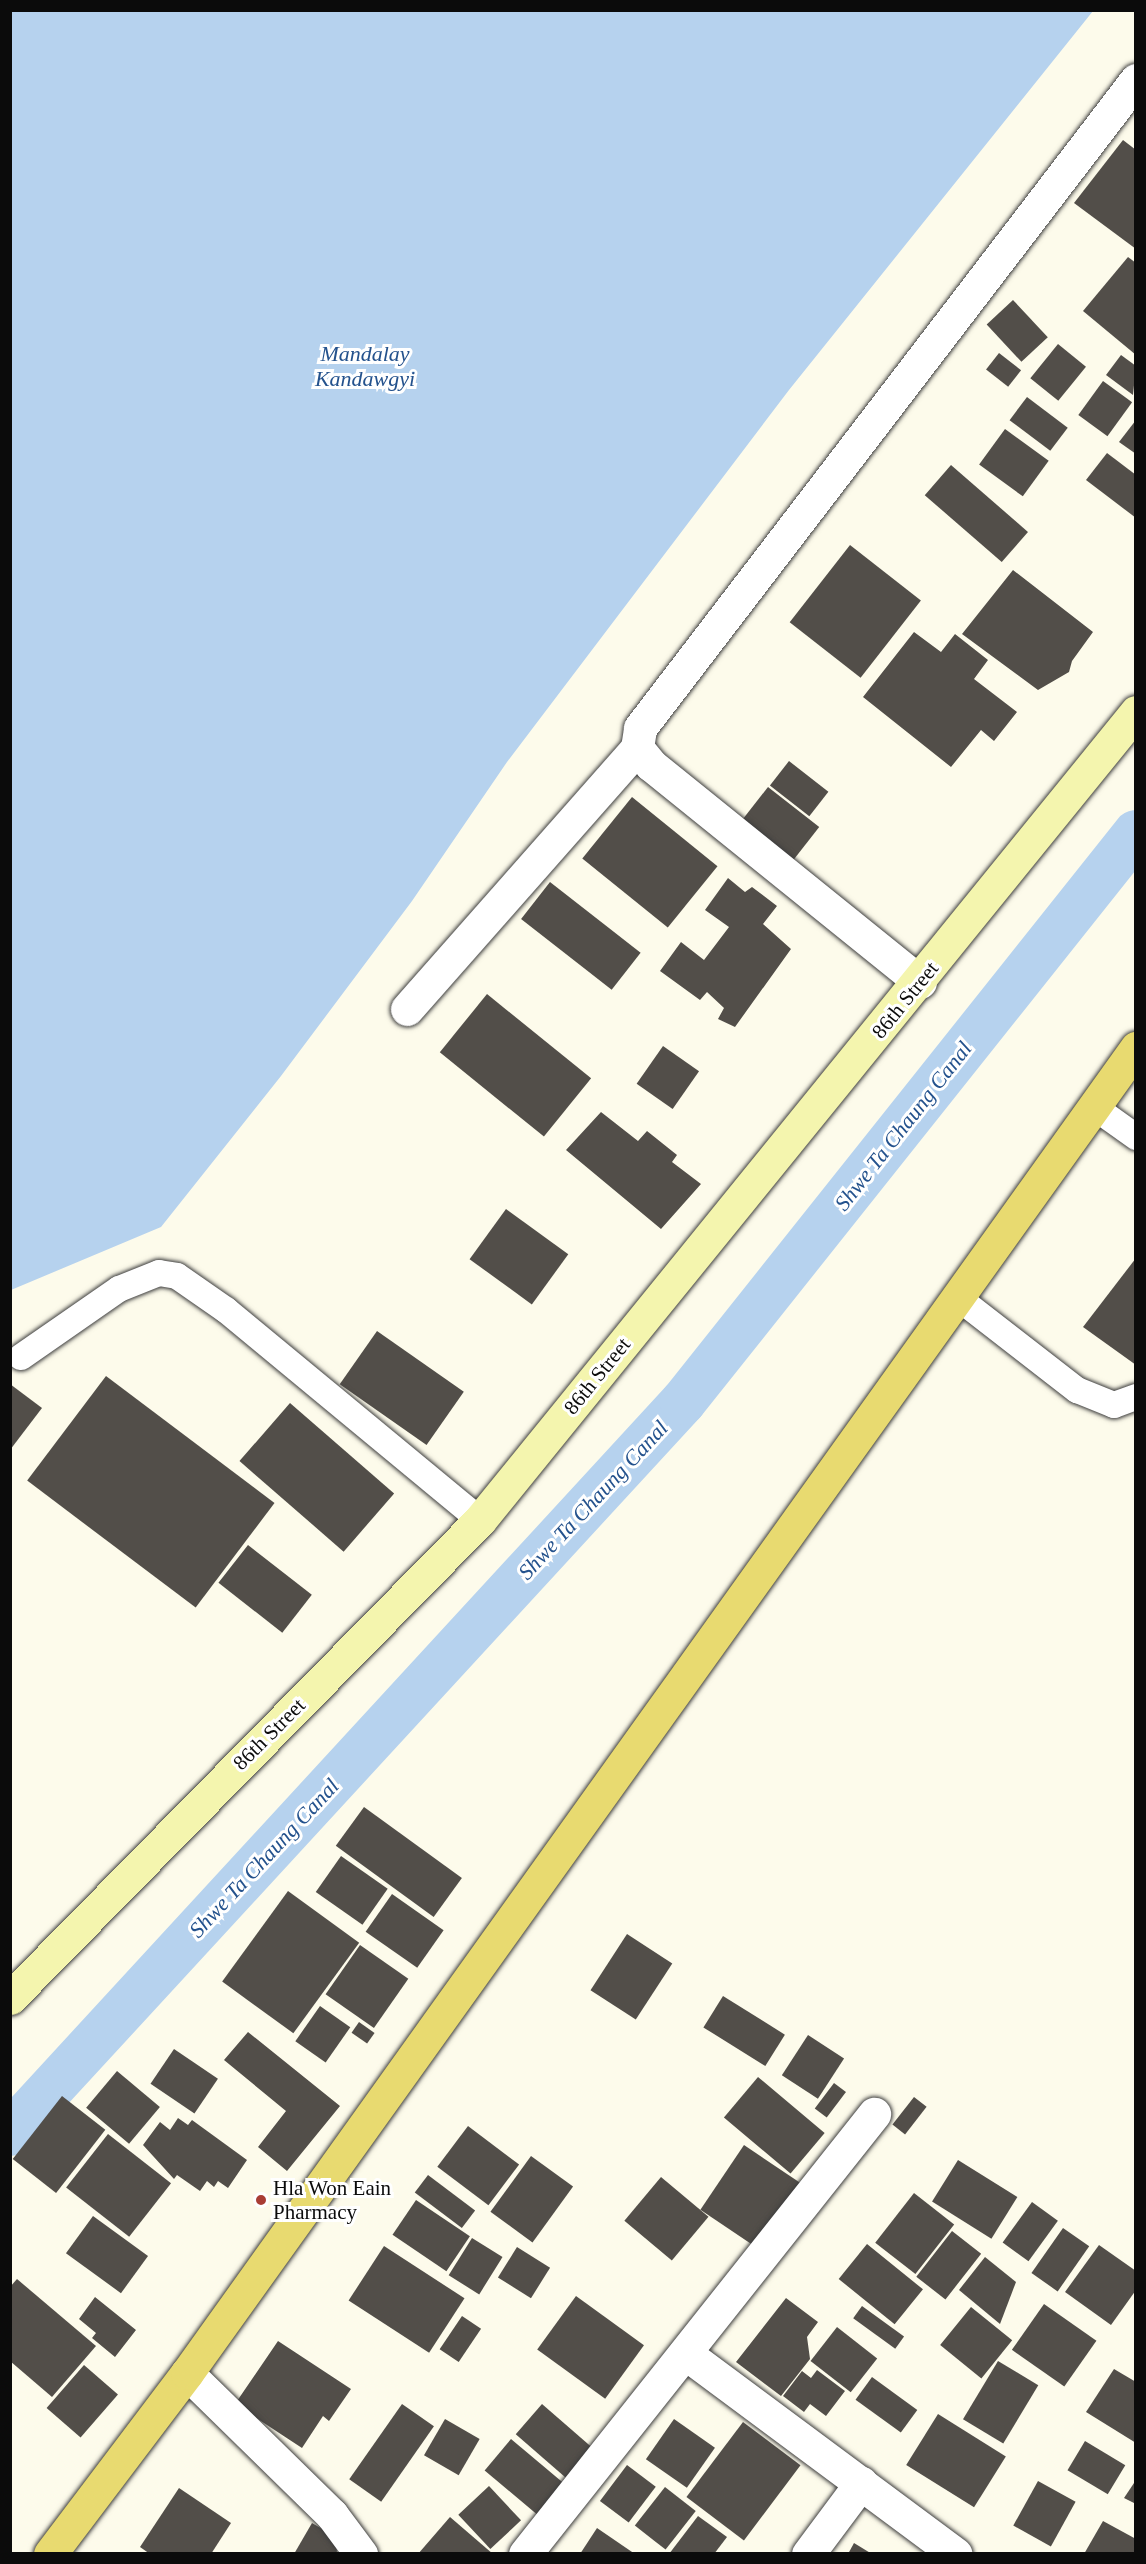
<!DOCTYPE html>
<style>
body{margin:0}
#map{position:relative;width:1146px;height:2564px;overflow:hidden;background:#fdfbeb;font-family:Georgia,serif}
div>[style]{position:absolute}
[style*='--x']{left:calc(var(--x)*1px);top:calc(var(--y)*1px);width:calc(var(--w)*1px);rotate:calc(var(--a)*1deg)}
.water>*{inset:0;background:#b6d2ee}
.canal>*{height:46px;margin:-23px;padding:0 23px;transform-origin:23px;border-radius:23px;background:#b6d2ee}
.building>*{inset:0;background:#524e49;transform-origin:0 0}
.roads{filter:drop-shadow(0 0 2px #3e3e3e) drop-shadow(0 0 2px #3e3e3e)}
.service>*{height:26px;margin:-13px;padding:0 13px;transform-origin:13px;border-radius:13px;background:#fff}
.minor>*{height:33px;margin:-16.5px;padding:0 16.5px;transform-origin:16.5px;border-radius:16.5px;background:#fff}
.secondary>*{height:33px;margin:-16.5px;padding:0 16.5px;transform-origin:16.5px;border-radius:16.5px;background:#f4f5ae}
.primary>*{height:33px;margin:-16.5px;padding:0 16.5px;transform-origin:16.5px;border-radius:16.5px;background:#e8da70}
.dots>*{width:16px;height:16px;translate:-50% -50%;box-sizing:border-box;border:3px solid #fff;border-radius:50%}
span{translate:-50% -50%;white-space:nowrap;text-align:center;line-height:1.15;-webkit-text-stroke:6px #fff;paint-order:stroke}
.street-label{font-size:21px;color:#0b0b0b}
.poi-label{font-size:21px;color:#0b0b0b}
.left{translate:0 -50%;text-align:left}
.water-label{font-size:22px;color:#24528d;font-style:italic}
.frame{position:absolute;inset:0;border:12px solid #0b0b0b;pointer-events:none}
</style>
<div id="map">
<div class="water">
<div style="clip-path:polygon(11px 10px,1093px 11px,789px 390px,507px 762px,412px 901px,281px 1076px,161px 1227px,11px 1290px)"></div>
</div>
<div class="canal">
<div style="--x:10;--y:2133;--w:994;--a:-47.37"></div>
<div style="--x:683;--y:1402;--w:727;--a:-51.48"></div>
</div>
<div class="building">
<div style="clip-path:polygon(1123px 140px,1136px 150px,1136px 249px,1074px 203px)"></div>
<div style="clip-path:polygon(1128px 257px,1136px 263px,1136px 355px,1083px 311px)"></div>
<div style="left:1013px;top:300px;width:51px;height:36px;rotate:47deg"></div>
<div style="left:1058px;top:344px;width:36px;height:44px;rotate:39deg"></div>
<div style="left:999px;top:353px;width:28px;height:21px;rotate:38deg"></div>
<div style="clip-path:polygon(1121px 355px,1136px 366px,1133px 395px,1106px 375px)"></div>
<div style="left:1103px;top:381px;width:36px;height:42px;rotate:36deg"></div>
<div style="left:1027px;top:397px;width:51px;height:29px;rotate:37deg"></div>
<div style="clip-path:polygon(1136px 420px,1136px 454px,1119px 442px)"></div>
<div style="left:1005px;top:429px;width:54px;height:44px;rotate:36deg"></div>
<div style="clip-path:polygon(1107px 453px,1136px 475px,1136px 518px,1086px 480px)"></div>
<div style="left:951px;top:465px;width:102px;height:40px;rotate:41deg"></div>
<div style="left:850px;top:545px;width:90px;height:98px;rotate:38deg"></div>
<div style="clip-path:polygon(1013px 570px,1093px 632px,1072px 661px,1069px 672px,1038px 690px,962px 634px)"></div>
<div style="clip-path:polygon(914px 632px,941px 652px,955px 634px,988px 660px,974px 679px,1017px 712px,994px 741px,981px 730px,951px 767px,863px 697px)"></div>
<div style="left:789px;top:761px;width:50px;height:31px;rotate:38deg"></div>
<div style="left:768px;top:787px;width:65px;height:48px;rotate:38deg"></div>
<div style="left:632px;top:797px;width:110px;height:79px;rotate:39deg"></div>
<div style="clip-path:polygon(728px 878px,745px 892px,752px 887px,777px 906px,763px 924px,791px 949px,735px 1027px,718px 1019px,724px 1008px,707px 992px,700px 1000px,660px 971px,681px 942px,704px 960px,729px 927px,705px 910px)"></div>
<div style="left:550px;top:882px;width:115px;height:47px;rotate:38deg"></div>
<div style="left:487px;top:994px;width:134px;height:75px;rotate:39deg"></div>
<div style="left:663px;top:1046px;width:44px;height:46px;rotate:35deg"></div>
<div style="clip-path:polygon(601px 1112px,638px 1141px,647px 1131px,677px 1155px,672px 1162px,701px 1184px,661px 1229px,566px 1150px)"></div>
<div style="left:506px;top:1209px;width:77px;height:62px;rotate:36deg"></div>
<div style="clip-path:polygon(1136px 1258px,1136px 1365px,1083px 1327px)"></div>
<div style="left:377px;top:1331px;width:106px;height:65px;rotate:35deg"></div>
<div style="left:106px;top:1376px;width:211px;height:131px;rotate:37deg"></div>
<div style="clip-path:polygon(10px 1384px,42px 1408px,10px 1450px)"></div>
<div style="left:290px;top:1403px;width:138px;height:77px;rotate:41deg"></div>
<div style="left:248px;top:1545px;width:81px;height:48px;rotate:38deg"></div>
<div style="left:364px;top:1807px;width:121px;height:48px;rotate:36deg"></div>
<div style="left:341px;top:1856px;width:57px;height:44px;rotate:35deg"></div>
<div style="left:288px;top:1891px;width:88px;height:112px;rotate:36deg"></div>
<div style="left:392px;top:1894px;width:63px;height:46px;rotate:35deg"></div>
<div style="left:627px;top:1934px;width:54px;height:67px;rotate:33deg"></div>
<div style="left:360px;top:1945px;width:59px;height:60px;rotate:35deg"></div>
<div style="left:723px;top:1996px;width:73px;height:37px;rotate:32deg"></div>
<div style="left:320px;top:2006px;width:37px;height:43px;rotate:35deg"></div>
<div style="left:359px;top:2022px;width:19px;height:13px;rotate:35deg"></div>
<div style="clip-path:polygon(248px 2032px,340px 2106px,287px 2171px,258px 2147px,286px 2111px,224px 2060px)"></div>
<div style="left:808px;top:2035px;width:43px;height:48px;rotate:33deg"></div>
<div style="left:174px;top:2049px;width:53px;height:42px;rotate:34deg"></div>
<div style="left:117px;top:2071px;width:56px;height:48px;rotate:40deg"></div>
<div style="left:758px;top:2077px;width:87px;height:53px;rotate:40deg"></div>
<div style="left:834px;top:2083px;width:15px;height:32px;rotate:37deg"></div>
<div style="left:62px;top:2096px;width:55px;height:80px;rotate:38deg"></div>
<div style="left:914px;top:2097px;width:16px;height:35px;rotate:38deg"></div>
<div style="clip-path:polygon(178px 2118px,188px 2125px,192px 2120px,247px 2160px,228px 2188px,218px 2181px,214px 2187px,207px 2181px,200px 2191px,177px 2175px,174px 2179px,143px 2145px,160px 2122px,170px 2130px)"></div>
<div style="left:468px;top:2126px;width:64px;height:51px;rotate:37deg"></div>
<div style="left:108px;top:2134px;width:80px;height:68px;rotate:38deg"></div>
<div style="left:744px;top:2145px;width:69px;height:78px;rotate:34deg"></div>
<div style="left:531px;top:2156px;width:52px;height:69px;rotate:36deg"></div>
<div style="left:958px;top:2160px;width:70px;height:49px;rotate:32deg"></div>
<div style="left:428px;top:2175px;width:59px;height:22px;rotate:37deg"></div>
<div style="left:661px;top:2177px;width:62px;height:57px;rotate:40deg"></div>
<div style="left:914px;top:2193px;width:51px;height:63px;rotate:38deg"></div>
<div style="left:416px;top:2200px;width:65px;height:42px;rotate:34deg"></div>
<div style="left:1032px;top:2202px;width:32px;height:50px;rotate:36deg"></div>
<div style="left:93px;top:2216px;width:68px;height:46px;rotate:36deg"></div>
<div style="left:1063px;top:2228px;width:32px;height:55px;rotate:35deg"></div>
<div style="left:952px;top:2231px;width:37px;height:58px;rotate:38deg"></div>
<div style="left:472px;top:2238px;width:36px;height:44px;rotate:32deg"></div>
<div style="left:867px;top:2244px;width:72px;height:45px;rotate:39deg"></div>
<div style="clip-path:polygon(1099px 2245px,1136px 2271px,1136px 2290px,1111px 2325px,1065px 2292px)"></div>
<div style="left:384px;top:2246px;width:96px;height:65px;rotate:33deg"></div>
<div style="left:517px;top:2247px;width:39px;height:36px;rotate:32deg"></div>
<div style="clip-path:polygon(985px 2257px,1016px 2282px,1000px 2324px,959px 2290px)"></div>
<div style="clip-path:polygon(17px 2279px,96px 2346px,52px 2397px,10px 2361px,10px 2287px)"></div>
<div style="left:576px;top:2296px;width:84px;height:66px;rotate:36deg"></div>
<div style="clip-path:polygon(95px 2297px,136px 2330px,115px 2357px,92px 2338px,96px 2333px,79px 2319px)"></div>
<div style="clip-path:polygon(786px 2298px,818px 2322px,807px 2337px,810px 2359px,781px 2396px,736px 2362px)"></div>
<div style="left:1044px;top:2304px;width:64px;height:56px;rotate:35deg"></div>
<div style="left:862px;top:2306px;width:52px;height:15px;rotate:36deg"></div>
<div style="left:971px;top:2307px;width:53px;height:49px;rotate:39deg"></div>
<div style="left:462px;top:2316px;width:23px;height:40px;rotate:34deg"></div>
<div style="left:837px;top:2327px;width:51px;height:43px;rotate:38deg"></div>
<div style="clip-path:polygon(278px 2341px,351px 2389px,329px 2421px,323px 2416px,302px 2448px,235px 2404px)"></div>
<div style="left:998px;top:2361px;width:47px;height:68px;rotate:31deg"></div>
<div style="left:84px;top:2365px;width:45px;height:57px;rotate:41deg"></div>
<div style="clip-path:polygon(1114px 2369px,1136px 2382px,1136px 2443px,1086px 2412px)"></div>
<div style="clip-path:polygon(817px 2370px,845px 2391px,826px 2416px,810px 2404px,804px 2412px,783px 2396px,802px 2371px,811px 2378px)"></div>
<div style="left:872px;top:2377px;width:56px;height:28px;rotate:36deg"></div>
<div style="left:402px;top:2404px;width:39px;height:92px;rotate:35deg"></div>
<div style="left:542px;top:2404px;width:69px;height:40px;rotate:41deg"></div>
<div style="left:938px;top:2414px;width:80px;height:60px;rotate:32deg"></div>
<div style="left:445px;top:2419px;width:40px;height:42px;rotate:30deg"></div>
<div style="left:674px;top:2419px;width:50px;height:49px;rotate:35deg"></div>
<div style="left:743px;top:2422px;width:72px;height:94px;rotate:37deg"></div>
<div style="left:511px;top:2439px;width:70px;height:41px;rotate:40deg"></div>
<div style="left:1085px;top:2441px;width:47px;height:34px;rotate:31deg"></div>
<div style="left:627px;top:2465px;width:36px;height:45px;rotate:37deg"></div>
<div style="clip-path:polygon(1136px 2480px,1136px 2504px,1124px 2498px)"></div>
<div style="left:1038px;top:2481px;width:43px;height:51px;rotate:29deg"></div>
<div style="left:489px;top:2486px;width:47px;height:42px;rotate:47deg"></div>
<div style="left:665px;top:2487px;width:39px;height:49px;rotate:38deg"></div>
<div style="clip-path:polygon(179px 2488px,231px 2523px,211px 2554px,150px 2554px,140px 2547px)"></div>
<div style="clip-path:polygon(698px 2516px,727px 2537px,714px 2554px,669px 2554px)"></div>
<div style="clip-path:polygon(450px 2517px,493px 2554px,418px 2554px)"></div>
<div style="clip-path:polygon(1103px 2521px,1136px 2539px,1136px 2554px,1084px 2554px)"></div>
<div style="clip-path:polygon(312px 2523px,336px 2537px,337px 2554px,294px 2554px)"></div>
<div style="clip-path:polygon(597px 2528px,635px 2554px,580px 2554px)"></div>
<div style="clip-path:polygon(854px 2543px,872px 2554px,848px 2554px)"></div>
</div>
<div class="roads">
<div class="service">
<div style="--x:1094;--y:1107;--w:52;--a:35.5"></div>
<div style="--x:957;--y:1297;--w:152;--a:37.8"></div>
<div style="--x:1077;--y:1390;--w:40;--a:22"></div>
<div style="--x:1114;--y:1405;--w:23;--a:-20"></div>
<div style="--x:21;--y:1357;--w:119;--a:-34.8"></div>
<div style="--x:119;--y:1289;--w:43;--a:-21.8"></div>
<div style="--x:159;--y:1273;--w:18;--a:9"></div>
<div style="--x:177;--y:1276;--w:60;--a:34.8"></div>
<div style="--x:226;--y:1310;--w:330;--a:39.6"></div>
</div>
<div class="minor">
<div style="--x:920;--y:982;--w:346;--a:-141.1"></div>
<div style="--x:651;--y:765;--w:22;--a:-129"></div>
<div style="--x:637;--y:748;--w:20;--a:-81"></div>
<div style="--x:640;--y:728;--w:816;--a:-52.57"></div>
<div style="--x:407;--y:1009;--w:348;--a:-48.6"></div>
<div style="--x:685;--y:2353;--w:337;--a:36.6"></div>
<div style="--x:187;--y:2373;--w:203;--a:44.4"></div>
<div style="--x:332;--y:2515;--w:49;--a:53.4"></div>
<div style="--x:525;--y:2554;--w:562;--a:-51.58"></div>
<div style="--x:808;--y:2554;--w:89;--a:-53.3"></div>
</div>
<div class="secondary">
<div style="--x:10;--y:1998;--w:670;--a:-45.48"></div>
<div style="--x:480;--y:1520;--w:1041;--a:-50.93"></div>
</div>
<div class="primary">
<div style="--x:50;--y:2554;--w:227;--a:-52.9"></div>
<div style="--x:187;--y:2373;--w:1630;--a:-54.39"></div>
</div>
</div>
<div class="dots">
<div style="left:261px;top:2200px;background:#a93d34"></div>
</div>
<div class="street-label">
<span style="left:905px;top:1000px;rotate:-51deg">86th Street</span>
<span style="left:597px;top:1376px;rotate:-51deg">86th Street</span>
<span style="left:269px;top:1734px;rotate:-45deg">86th Street</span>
</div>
<div class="poi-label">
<span class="left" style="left:273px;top:2200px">Hla Won Eain<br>Pharmacy</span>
</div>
<div class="water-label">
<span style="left:365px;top:366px">Mandalay<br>Kandawgyi</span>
<span style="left:903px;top:1126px;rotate:-52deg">Shwe Ta Chaung Canal</span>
<span style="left:593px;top:1500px;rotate:-47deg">Shwe Ta Chaung Canal</span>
<span style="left:264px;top:1858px;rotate:-47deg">Shwe Ta Chaung Canal</span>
</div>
<div class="frame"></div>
</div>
